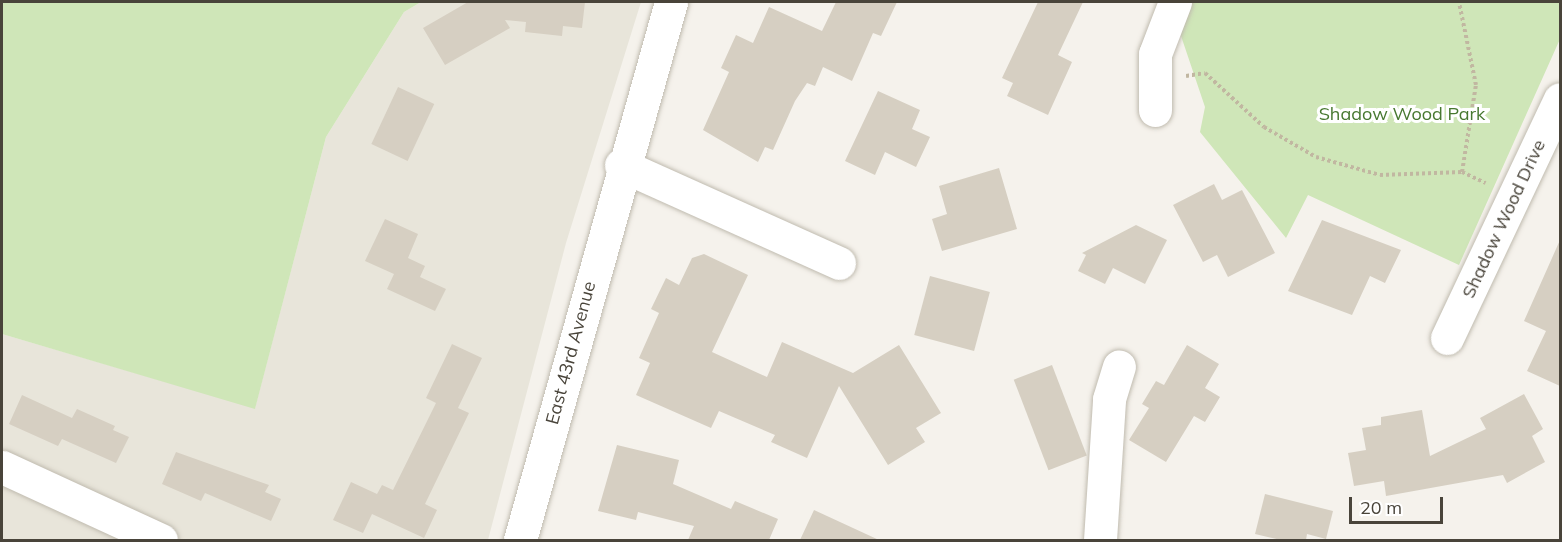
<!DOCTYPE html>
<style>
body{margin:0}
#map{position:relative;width:1562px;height:542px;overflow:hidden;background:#f5f2ec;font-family:Mulish,sans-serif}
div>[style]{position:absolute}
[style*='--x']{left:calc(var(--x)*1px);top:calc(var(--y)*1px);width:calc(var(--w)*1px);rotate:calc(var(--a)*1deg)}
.residential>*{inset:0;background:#e8e5da}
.green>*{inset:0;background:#cfe6b8}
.building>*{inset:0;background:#d6cfc2;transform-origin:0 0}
.path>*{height:4px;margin-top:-2px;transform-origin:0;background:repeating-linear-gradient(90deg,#c1b7a1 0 3px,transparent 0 6px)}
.roads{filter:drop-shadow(0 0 2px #c0bbaf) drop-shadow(0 0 2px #c0bbaf)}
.minor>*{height:33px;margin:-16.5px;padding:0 16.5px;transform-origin:16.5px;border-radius:16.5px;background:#fff}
span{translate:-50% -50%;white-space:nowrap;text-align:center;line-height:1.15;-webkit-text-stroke:6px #fff;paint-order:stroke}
.park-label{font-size:18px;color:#477830}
.street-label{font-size:18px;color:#49443a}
.frame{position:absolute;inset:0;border:3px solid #49443a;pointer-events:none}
.scale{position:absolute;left:1349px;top:497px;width:94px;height:27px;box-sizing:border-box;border:3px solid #49443a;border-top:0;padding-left:8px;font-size:18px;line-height:21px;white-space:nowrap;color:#49443a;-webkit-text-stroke:4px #fff;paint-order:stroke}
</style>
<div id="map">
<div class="residential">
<div style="clip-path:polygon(421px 2px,641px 2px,566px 243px,488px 540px,2px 540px,2px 334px,255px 408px,326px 137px,404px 12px)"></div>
</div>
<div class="green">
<div style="clip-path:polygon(2px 2px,421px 2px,404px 12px,326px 137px,255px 409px,2px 334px)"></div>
<div style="clip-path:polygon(1193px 2px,1560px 2px,1560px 39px,1459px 265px,1308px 195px,1286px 238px,1200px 132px,1205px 107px,1179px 30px)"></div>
</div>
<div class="building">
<div style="clip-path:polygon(468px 2px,585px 2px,582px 28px,563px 26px,562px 36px,525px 32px,526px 22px,505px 20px,510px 28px,445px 65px,423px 28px)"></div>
<div style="clip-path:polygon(836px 2px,897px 2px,881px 36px,873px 33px,852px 81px,823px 67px,815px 86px,807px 83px,795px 101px,773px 150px,765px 147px,758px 162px,703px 130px,729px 72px,721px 68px,736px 35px,753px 43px,769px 7px,822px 31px)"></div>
<div style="clip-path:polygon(1038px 2px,1083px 2px,1058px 55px,1072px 62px,1048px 115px,1007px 96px,1013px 83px,1002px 78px)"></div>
<div style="left:398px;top:87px;width:40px;height:63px;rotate:25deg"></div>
<div style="clip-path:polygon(878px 91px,920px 110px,912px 129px,930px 137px,916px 167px,885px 152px,875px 175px,845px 161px)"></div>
<div style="clip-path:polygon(999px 168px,1017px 229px,942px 251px,932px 219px,947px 214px,939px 186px)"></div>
<div style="clip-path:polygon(1214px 184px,1222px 200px,1242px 190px,1275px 253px,1228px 277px,1217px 255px,1203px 262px,1173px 205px)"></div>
<div style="clip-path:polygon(385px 219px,418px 234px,408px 258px,425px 266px,420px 277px,446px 289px,435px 311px,387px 289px,394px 274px,365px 261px)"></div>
<div style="clip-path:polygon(1322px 220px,1401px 250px,1385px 283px,1370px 276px,1352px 315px,1288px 291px)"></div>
<div style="clip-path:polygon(1136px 225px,1167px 240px,1145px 284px,1113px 268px,1105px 284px,1078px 271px,1086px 255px,1082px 253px)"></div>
<div style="clip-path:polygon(1560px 240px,1560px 386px,1527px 371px,1546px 331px,1524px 321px)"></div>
<div style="clip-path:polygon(704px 254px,748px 275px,712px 352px,767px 377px,782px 342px,853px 373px,899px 345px,941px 413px,916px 428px,925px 442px,888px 465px,839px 386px,807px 458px,771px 442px,775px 435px,719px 411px,711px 428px,636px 395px,650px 363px,639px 358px,659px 313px,651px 309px,666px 278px,679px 285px,692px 258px)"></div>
<div style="left:930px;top:276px;width:62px;height:61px;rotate:15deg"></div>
<div style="clip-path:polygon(452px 344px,482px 358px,458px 408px,469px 413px,425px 504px,437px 510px,424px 538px,372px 514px,363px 533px,333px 520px,351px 482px,377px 494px,382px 485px,393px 490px,436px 403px,426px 398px)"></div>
<div style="clip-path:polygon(1187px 345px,1219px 364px,1205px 388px,1220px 397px,1205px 422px,1194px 416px,1166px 462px,1129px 440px,1149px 408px,1142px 404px,1156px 381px,1164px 385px)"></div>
<div style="left:1052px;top:365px;width:97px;height:41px;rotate:69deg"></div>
<div style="clip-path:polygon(1524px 394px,1543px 429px,1532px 436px,1545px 462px,1507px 483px,1503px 475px,1386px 496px,1384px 481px,1354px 486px,1348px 453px,1366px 450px,1362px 428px,1381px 425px,1381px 417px,1422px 410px,1430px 456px,1486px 429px,1480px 418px)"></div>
<div style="clip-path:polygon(22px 395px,72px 418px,77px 409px,115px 426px,113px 430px,129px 437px,116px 463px,62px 439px,58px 446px,9px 424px)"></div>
<div style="clip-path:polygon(617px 445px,679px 460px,673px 484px,731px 509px,735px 501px,778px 519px,769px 540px,688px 540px,694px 526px,638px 512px,636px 520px,598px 511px)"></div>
<div style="clip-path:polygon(176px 452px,269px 485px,265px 492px,281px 499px,271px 521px,205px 493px,201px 501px,162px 484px)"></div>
<div style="clip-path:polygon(1265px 494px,1333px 511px,1326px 539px,1307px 534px,1306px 540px,1281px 540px,1255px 534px)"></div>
<div style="clip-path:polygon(814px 510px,879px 540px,800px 540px)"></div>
</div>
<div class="path">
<div style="--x:1186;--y:76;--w:19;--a:-9"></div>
<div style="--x:1205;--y:73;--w:80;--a:42.5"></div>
<div style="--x:1264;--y:127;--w:60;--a:30"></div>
<div style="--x:1316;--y:157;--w:66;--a:15.7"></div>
<div style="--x:1380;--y:175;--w:82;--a:-2.1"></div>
<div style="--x:1462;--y:172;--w:88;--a:-80.9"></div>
<div style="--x:1476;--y:85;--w:85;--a:-101.6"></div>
<div style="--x:1462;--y:172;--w:26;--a:25"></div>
</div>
<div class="roads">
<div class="minor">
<div style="--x:1155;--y:110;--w:56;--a:-90"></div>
<div style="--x:1155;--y:54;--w:56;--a:-69"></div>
<div style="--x:621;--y:165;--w:239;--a:24.2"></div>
<div style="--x:1447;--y:338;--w:264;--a:-64.7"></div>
<div style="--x:2;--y:467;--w:175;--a:24.7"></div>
<div style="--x:520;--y:540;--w:559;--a:-74.32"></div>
<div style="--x:1100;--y:540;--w:141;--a:-86.3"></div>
<div style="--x:1109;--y:399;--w:34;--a:-73"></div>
</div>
</div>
<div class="park-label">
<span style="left:1402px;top:114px">Shadow Wood Park</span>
</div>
<div class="street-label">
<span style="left:1504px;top:219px;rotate:-65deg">Shadow Wood Drive</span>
<span style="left:571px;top:353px;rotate:-75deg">East 43rd Avenue</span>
</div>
<div class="frame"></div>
<div class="scale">20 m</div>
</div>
